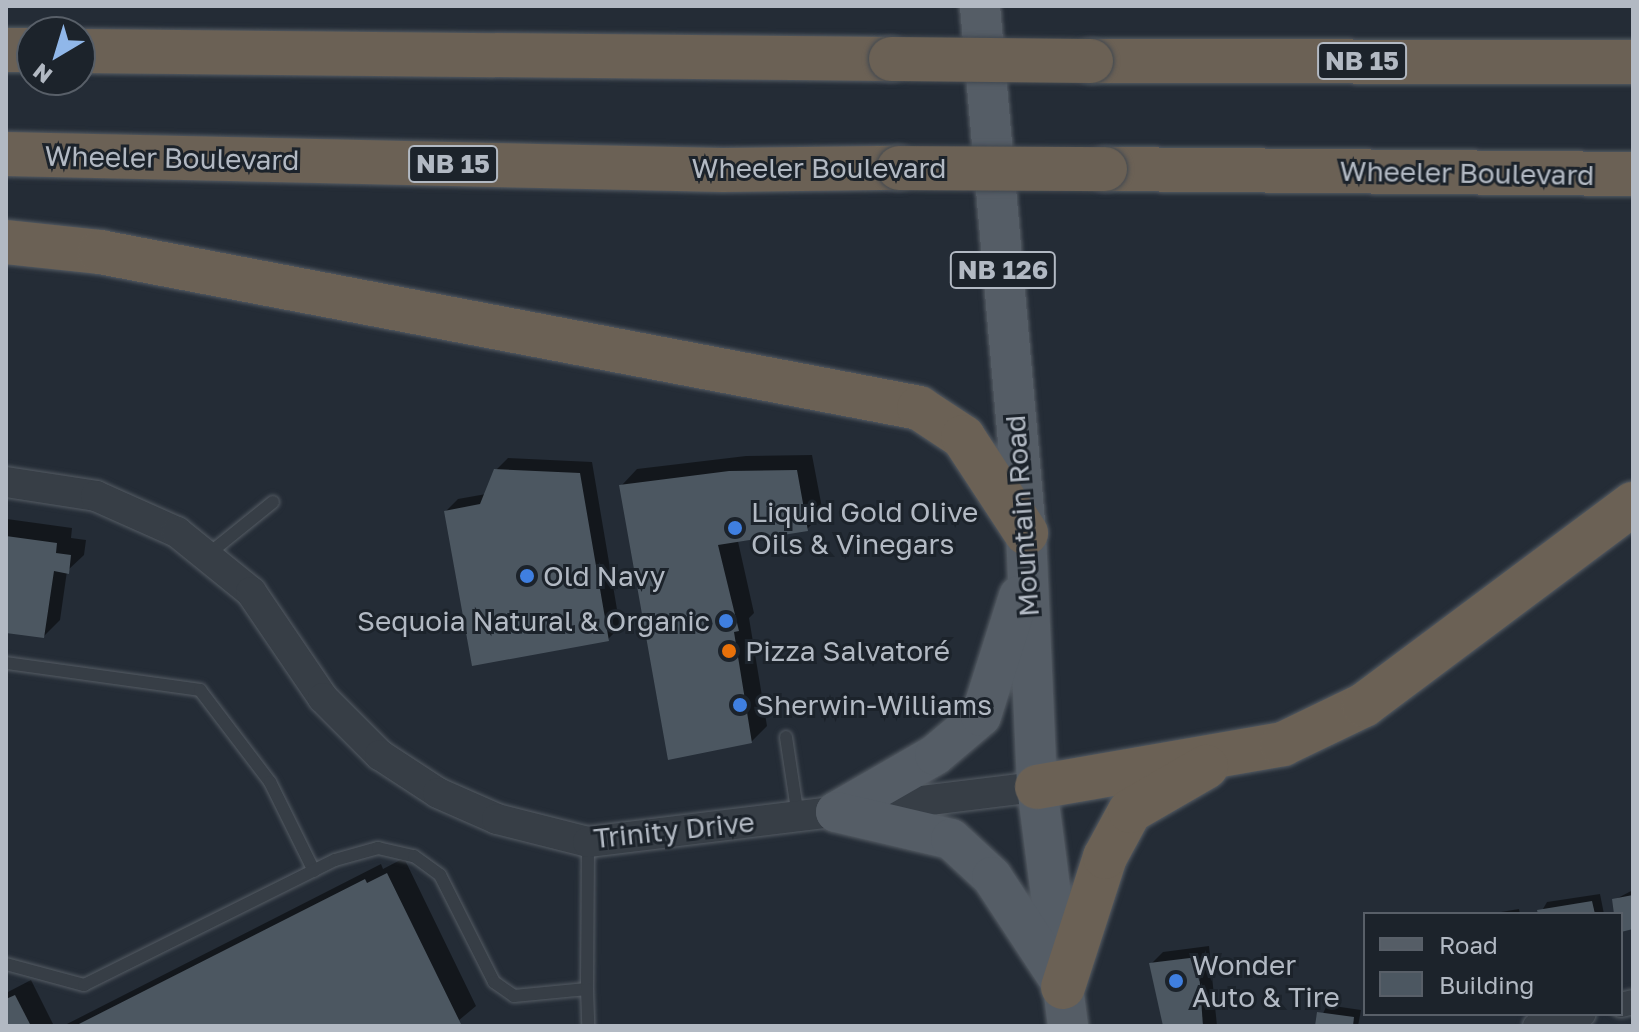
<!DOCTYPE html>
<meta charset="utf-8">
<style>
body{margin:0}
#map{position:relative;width:1639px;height:1032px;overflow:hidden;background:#242c36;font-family:"Golos Text",sans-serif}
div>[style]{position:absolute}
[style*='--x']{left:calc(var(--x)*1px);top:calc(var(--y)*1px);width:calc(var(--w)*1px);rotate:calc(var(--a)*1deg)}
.shadow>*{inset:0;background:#0007}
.building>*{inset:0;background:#4c5761}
.roads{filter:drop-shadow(0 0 2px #555c64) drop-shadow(0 0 2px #555c64)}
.service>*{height:12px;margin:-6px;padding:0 6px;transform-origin:6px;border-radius:6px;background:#373e46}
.minor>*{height:24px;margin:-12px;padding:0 12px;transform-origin:12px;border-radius:12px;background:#373e46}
.tertiary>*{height:30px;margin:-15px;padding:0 15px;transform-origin:15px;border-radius:15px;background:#373e46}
.primary>*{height:40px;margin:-20px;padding:0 20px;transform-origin:20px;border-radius:20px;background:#555d66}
.motorway>*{height:44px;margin:-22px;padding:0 22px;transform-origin:22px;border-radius:22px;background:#6b6155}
.bridges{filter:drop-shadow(0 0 2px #424951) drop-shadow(0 0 2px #424951)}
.motorway-bridge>*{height:44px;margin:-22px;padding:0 22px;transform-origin:22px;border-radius:22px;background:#6b6155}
.dots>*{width:22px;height:22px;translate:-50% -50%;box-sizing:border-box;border:4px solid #1c232b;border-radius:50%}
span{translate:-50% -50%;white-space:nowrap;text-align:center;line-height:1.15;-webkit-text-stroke:6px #1c232b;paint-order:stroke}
.shield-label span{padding:2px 6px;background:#1c232b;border:2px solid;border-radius:6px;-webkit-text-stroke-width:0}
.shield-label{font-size:26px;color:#b2b9c3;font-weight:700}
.street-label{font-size:28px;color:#b2b9c3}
.poi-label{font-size:28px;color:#b2b9c3}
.left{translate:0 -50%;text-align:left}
.right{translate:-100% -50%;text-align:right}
.frame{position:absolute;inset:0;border:8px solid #b2b9c3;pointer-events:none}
.legend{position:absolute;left:1363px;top:912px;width:260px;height:104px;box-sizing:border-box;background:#1c232b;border:2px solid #585f68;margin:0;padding:10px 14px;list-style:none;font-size:24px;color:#b2b9c3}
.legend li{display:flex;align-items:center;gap:16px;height:40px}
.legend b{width:40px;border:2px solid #585f68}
.north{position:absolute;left:16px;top:16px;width:80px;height:80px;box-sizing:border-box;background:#1c232b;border:2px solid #585f68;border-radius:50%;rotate:218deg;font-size:22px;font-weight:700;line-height:32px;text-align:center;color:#b2b9c3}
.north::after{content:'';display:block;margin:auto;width:28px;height:36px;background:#90b7e9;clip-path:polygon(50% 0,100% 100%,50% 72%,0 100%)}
</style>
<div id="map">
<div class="shadow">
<div style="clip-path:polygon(812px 455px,823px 513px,807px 529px,737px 537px,754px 613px,749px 618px,767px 726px,751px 742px,622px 485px,637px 469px,746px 456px)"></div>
<div style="clip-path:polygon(508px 458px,592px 462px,620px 627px,608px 639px,446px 511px,458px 499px,486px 494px,495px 471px)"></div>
<div style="clip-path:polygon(7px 519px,72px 528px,71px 538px,86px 540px,84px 555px,67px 571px,60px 620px,44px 636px,6px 631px)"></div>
<div style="clip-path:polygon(404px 858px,476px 1006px,452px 1026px,63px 1026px,381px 864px,383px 869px)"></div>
<div style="clip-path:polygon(1633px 890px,1633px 927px,1621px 930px,1614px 900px)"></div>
<div style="clip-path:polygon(1600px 894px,1604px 914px,1540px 914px,1547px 902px)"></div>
<div style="clip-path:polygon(1519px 909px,1520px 914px,1489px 914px)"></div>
<div style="clip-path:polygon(1209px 946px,1217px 1026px,1165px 1026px,1151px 964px,1163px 952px)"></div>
<div style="clip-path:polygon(31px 980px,54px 1026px,6px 1026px,6px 993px)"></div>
<div style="clip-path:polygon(1327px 1005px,1361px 1010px,1358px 1026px,1317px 1026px)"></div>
</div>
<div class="building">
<div style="clip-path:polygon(494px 469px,580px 473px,609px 641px,472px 666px,444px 511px,480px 504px)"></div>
<div style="clip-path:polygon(797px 470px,808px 531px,718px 545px,739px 631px,734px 632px,752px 743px,668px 760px,619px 485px,729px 471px)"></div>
<div style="clip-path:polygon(6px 536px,57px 543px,56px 553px,71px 555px,69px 574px,54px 571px,44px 638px,6px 633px)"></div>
<div style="clip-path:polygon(387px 873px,461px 1024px,457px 1026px,75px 1026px,365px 879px,367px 883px)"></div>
<div style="clip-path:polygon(1633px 895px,1633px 929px,1621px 932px,1621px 914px,1614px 914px,1612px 899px)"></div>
<div style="clip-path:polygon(1592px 901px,1595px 914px,1538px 914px,1537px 910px)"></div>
<div style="clip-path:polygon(1198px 957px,1203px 1026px,1163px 1026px,1149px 963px)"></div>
<div style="clip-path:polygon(15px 995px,31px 1026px,6px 1026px,6px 999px)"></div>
<div style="clip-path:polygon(1317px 1012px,1354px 1017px,1353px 1026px,1315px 1026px)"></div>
</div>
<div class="roads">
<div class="service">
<div style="--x:206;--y:556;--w:86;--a:-38.9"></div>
<div style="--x:6;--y:663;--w:196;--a:7.9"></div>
<div style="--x:200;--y:690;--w:116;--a:52.7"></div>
<div style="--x:270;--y:782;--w:99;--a:63.7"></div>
<div style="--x:786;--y:737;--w:80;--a:81.4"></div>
<div style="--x:6;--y:964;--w:81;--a:15.1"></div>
<div style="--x:84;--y:985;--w:280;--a:-26.5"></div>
<div style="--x:335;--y:860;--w:45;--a:-15.6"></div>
<div style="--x:378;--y:848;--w:37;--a:13"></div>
<div style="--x:414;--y:856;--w:32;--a:36"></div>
<div style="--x:440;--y:875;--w:120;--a:63.2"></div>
<div style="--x:494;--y:982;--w:24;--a:35"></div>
<div style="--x:514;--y:996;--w:73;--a:-5.5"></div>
<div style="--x:587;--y:989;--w:147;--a:-89.6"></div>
<div style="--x:587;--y:989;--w:37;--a:88"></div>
</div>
<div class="minor">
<div style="--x:1621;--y:1005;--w:12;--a:-14"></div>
<div style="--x:1535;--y:1026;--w:50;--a:-13.8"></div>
</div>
<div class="tertiary">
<div style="--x:6;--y:482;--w:91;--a:8.8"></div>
<div style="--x:96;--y:496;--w:89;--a:24"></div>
<div style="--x:177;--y:532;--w:95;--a:39"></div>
<div style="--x:251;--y:592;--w:128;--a:55.8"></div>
<div style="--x:323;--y:698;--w:81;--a:45"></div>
<div style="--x:380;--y:755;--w:69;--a:33.2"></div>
<div style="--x:438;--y:793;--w:64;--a:23.8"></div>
<div style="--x:497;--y:819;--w:94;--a:14.2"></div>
<div style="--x:588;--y:842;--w:452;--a:-7"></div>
</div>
<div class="primary">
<div style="--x:980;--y:6;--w:529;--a:85.01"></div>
<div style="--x:1026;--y:533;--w:254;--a:87.5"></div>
<div style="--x:1037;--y:787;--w:241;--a:82.6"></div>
<div style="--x:836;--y:812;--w:114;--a:-29.9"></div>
<div style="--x:935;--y:755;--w:60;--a:-40.3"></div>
<div style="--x:981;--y:716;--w:126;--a:-72.4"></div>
<div style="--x:836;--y:812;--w:118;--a:13.2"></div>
<div style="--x:951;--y:839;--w:56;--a:42.8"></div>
<div style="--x:992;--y:877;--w:122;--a:56.7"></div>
</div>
<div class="motorway">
<div style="--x:6;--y:50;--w:26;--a:0"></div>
<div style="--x:80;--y:51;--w:811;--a:0.57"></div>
<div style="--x:1091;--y:61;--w:542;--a:0.11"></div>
<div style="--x:6;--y:154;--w:717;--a:1.28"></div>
<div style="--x:723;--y:170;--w:176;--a:-0.7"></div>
<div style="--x:1105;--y:169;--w:528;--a:0.54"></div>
<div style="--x:6;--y:242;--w:95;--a:6.1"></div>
<div style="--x:100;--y:252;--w:834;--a:10.78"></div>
<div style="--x:919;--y:408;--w:53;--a:33.4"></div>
<div style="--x:963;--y:437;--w:115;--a:56.7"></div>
<div style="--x:1037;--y:787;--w:250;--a:-9.9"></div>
<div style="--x:1283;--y:744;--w:90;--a:-25.7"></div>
<div style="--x:1364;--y:705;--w:336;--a:-36.8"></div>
<div style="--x:1063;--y:987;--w:137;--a:-72.1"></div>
<div style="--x:1105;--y:857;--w:52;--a:-61.5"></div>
<div style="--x:1130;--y:811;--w:88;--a:-30.1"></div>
</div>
</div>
<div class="bridges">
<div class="motorway-bridge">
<div style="--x:891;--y:59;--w:200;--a:0.6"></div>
<div style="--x:899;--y:168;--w:206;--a:0.3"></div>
</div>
</div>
<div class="dots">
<div style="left:735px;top:528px;background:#3f7fe0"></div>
<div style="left:527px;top:576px;background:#3f7fe0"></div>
<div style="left:726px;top:621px;background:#3f7fe0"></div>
<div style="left:729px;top:651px;background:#e8710a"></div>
<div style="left:740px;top:705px;background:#3f7fe0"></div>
<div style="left:1176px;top:981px;background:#3f7fe0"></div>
</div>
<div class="shield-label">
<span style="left:1362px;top:61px">NB 15</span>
<span style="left:453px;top:164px">NB 15</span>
<span style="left:1003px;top:270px">NB 126</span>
</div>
<div class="street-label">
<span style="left:172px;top:158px;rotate:1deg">Wheeler Boulevard</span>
<span style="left:819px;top:168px">Wheeler Boulevard</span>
<span style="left:1467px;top:173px;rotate:1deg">Wheeler Boulevard</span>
<span style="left:1022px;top:516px;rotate:-94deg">Mountain Road</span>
<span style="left:674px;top:830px;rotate:-6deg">Trinity Drive</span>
</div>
<div class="poi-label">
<span class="left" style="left:751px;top:528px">Liquid Gold Olive<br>Oils &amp; Vinegars</span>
<span class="left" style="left:543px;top:576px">Old Navy</span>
<span class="right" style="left:710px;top:621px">Sequoia Natural &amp; Organic</span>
<span class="left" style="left:745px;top:651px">Pizza Salvatoré</span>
<span class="left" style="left:756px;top:705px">Sherwin-Williams</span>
<span class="left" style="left:1192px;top:981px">Wonder<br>Auto &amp; Tire</span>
</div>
<div class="frame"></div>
<ul class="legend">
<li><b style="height:10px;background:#555d66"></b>Road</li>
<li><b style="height:22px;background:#4c5761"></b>Building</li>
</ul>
<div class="north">N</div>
</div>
